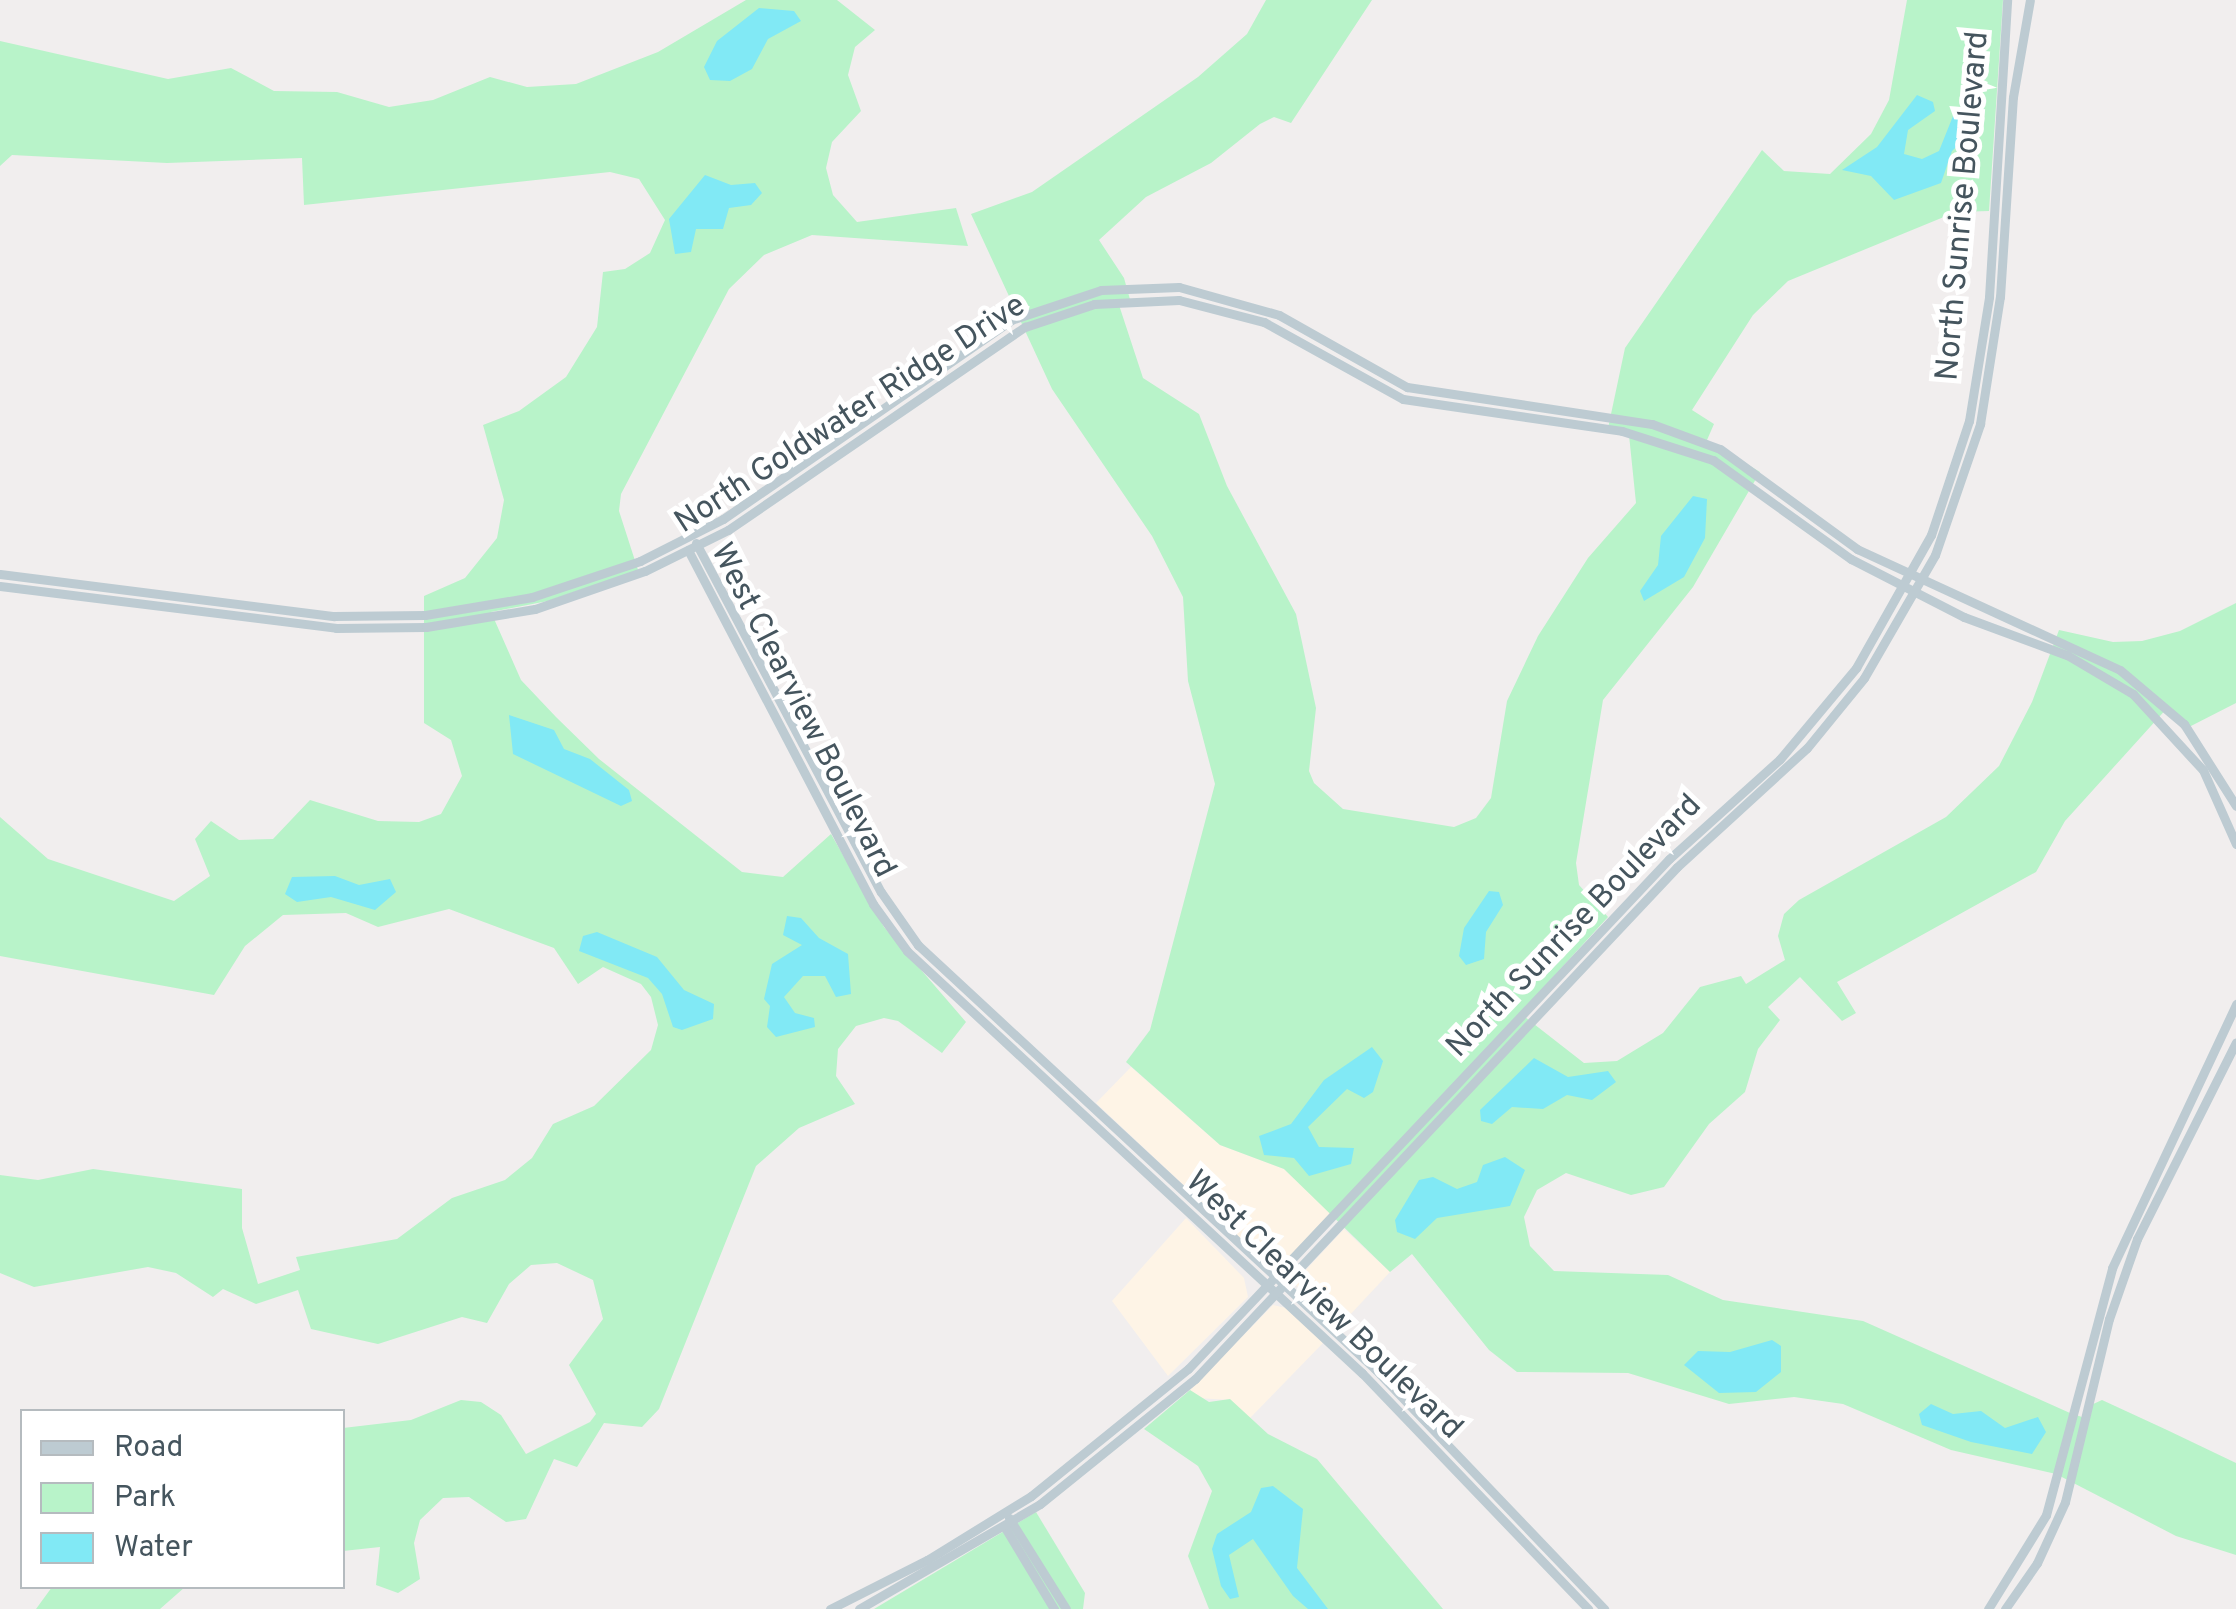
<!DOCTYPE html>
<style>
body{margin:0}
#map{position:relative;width:2236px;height:1609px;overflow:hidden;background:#f1eeee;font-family:Overpass,sans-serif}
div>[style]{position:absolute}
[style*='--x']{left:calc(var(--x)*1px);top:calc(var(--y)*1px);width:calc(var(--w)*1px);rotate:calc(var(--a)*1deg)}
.commercial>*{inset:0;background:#fef4e6;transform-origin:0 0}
.green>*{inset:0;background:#b8f3c9}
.water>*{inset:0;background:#81e9f5}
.tertiary>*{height:9px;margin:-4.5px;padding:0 4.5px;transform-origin:4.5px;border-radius:4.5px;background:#bdcbd2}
span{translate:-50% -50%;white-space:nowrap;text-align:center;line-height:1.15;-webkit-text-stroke:10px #fff;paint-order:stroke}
.street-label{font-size:32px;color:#45555e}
.legend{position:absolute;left:20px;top:1409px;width:325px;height:180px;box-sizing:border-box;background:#fff;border:2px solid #b5bbbf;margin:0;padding:12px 18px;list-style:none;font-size:30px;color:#45555e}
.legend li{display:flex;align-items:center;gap:20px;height:50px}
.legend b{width:50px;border:2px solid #b5bbbf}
</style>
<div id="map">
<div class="commercial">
<div style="clip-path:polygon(1131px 1067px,1220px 1145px,1284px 1169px,1332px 1214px,1282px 1267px,1269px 1265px,1096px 1103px)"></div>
<div style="clip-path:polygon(1186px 1218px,1244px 1278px,1248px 1297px,1168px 1376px,1112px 1301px)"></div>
<div style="left:1344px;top:1229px;width:63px;height:74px;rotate:43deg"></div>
<div style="clip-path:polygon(1273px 1305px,1286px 1308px,1323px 1343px,1250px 1418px,1230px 1400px,1197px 1398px,1190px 1390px)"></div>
</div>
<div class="green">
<div style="clip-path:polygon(746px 0,837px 0,875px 30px,855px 47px,848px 75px,861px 111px,832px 142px,826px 168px,833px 195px,857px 222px,956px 208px,968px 246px,812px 235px,764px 255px,729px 289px,621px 494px,619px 511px,638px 570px,548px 601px,491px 612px,521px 680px,556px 717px,599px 759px,742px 872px,783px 877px,831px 834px,884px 927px,966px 1022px,942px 1053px,898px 1021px,884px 1018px,856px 1026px,838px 1049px,836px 1076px,855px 1104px,799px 1128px,756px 1166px,659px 1409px,642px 1427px,604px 1423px,577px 1467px,554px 1459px,526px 1519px,506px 1522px,469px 1497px,443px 1498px,420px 1520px,414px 1543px,420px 1579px,398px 1593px,376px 1585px,380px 1547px,343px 1551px,343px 1428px,411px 1420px,461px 1400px,481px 1402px,501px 1415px,526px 1454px,590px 1422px,596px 1414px,569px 1365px,603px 1319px,593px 1280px,557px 1263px,531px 1265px,509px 1284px,487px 1323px,462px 1317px,378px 1344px,311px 1329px,298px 1290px,256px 1304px,223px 1289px,213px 1297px,176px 1273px,148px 1267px,34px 1287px,0 1273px,0 1175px,38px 1180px,93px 1169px,242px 1189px,242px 1228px,258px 1284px,300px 1270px,296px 1257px,397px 1239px,452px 1198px,505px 1180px,532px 1158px,553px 1124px,594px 1106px,651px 1050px,658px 1025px,651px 997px,641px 984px,603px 967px,578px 984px,554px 948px,449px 909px,378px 927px,346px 913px,283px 915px,245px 946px,214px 995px,0 956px,0 817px,48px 859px,174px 901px,210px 876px,195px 839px,211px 821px,239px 840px,273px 839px,310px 800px,378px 821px,419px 822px,441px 814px,462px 776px,451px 740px,424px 723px,424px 596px,465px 578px,497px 538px,504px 500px,483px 425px,519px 411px,566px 377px,597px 327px,603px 272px,625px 269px,650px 253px,665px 220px,639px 179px,610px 172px,304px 205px,302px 158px,167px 163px,12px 155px,0 166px,0 41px,168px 79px,231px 68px,274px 91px,337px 92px,389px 107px,433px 100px,490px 77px,527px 87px,576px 84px,658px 52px)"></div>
<div style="clip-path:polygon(1266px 0,1372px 0,1291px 123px,1274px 117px,1260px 124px,1211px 163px,1146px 197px,1099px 240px,1124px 278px,1131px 303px,1119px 305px,1143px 378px,1199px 414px,1227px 486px,1296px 614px,1316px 708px,1309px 771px,1314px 783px,1343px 809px,1454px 827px,1476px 818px,1491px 798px,1507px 701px,1538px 636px,1588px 558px,1636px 503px,1629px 435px,1607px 433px,1625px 348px,1762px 150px,1784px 171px,1830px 174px,1871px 134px,1889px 100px,1907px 0,2003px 0,1989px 211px,1956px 212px,1788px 281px,1753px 315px,1692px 410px,1714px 424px,1707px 440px,1760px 472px,1693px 587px,1603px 700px,1576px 863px,1579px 885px,1608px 917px,1520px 1013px,1584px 1063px,1617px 1061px,1663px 1033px,1700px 987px,1741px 976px,1746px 984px,1785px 960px,1778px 936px,1784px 914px,1799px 900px,1946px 817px,1999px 766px,2032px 702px,2059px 630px,2113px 642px,2142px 641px,2180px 631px,2236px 603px,2236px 703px,2189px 727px,2169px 706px,2065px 821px,2036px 872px,1837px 982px,1856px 1013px,1842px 1021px,1800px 977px,1768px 1007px,1780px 1020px,1758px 1049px,1745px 1092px,1709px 1124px,1664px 1187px,1631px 1195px,1566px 1173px,1537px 1190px,1524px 1217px,1530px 1246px,1554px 1271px,1668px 1275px,1723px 1300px,1863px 1321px,2070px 1413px,2088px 1419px,2091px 1405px,2102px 1400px,2167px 1430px,2236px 1463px,2236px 1555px,2176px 1536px,2056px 1474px,1951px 1450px,1843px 1404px,1794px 1397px,1729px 1404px,1628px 1373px,1517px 1372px,1489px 1350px,1412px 1254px,1390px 1272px,1284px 1169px,1220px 1145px,1126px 1062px,1150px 1030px,1215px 784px,1188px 681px,1183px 597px,1152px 536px,1052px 389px,971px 214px,1032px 192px,1198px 77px,1247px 34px)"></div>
<div style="clip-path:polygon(1190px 1390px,1209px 1402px,1230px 1399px,1268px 1434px,1317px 1459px,1443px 1609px,1209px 1609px,1188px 1556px,1212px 1491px,1198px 1466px,1144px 1429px)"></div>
<div style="clip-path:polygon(1036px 1512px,1085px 1593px,1083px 1609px,874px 1609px)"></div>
<div style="clip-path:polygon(52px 1587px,52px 1586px,185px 1587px,160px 1609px,36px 1609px)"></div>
</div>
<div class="water">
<div style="clip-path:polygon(759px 8px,794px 11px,801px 21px,768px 39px,752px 69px,730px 81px,710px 80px,704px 67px,717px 41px)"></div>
<div style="clip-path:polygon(1917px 95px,1933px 102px,1935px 111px,1908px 130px,1904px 154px,1922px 159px,1939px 151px,1953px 116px,1964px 118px,1967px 137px,1952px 151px,1941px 183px,1894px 200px,1871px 176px,1842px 170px,1877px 147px)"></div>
<div style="clip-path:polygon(705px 175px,731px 185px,755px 183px,762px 193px,751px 205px,729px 208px,723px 229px,696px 229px,691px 252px,675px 254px,669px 219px)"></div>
<div style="clip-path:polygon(1693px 496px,1707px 499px,1705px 538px,1684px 577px,1644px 601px,1640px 591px,1658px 565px,1661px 536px)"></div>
<div style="clip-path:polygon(509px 715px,554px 730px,564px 749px,590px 759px,629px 790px,632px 801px,621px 806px,513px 754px)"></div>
<div style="clip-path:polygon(335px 876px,359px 885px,390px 879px,396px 892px,375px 910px,331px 897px,297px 902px,285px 894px,292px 877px)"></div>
<div style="clip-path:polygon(1489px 891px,1499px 892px,1503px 905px,1486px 932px,1484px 959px,1466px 965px,1459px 956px,1464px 928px)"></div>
<div style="clip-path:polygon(787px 916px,801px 918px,819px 938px,848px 954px,851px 994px,836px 997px,825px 976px,803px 976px,784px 997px,795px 1013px,814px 1018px,815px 1027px,776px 1037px,767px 1027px,770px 1006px,764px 999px,772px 964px,802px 945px,783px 935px)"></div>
<div style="clip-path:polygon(597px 932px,657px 957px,684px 990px,714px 1004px,713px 1019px,682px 1030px,673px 1027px,662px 994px,648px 978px,579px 951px,583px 936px)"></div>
<div style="clip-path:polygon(1372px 1047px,1383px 1061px,1373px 1092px,1364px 1098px,1347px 1089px,1308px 1127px,1319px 1147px,1354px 1148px,1351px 1164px,1309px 1176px,1294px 1158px,1264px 1155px,1259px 1136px,1291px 1124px,1324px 1080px)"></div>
<div style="clip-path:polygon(1534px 1058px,1568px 1077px,1608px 1071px,1616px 1082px,1592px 1100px,1567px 1095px,1543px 1109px,1512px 1107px,1492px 1124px,1481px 1121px,1480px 1110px)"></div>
<div style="clip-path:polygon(1505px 1157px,1525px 1170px,1510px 1206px,1437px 1218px,1415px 1239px,1397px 1232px,1395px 1220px,1419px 1180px,1433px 1177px,1457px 1189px,1477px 1182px,1483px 1165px)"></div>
<div style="clip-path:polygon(1772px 1340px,1781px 1346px,1781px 1372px,1756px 1392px,1719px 1393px,1684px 1365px,1698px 1351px,1730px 1352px)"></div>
<div style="clip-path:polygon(1931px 1404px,1953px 1414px,1981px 1411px,2005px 1428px,2038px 1417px,2046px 1432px,2032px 1454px,1971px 1442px,1922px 1425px,1919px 1414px)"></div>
<div style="clip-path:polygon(1273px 1486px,1303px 1509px,1297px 1568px,1328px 1609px,1308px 1609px,1293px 1596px,1253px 1539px,1229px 1555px,1239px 1597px,1230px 1599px,1221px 1586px,1212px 1549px,1217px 1534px,1251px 1512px,1261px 1488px)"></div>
</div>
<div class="tertiary">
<div style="--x:696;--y:543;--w:395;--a:62.1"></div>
<div style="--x:881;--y:892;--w:65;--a:55.1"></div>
<div style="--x:918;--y:945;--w:623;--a:42.85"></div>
<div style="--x:1375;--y:1369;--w:332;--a:46.3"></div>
<div style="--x:688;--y:550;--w:399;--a:62.4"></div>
<div style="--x:873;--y:904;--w:58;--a:54.1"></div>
<div style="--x:907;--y:951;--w:621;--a:42.85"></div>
<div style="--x:1362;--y:1373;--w:327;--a:46.2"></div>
<div style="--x:0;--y:574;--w:337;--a:7.2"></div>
<div style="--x:334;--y:616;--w:91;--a:-0.6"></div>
<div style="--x:425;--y:615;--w:109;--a:-9.5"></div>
<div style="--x:532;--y:597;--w:114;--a:-18.4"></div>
<div style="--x:640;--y:561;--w:93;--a:-26.8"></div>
<div style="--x:723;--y:519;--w:350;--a:-34.6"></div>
<div style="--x:1011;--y:320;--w:95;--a:-18.4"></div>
<div style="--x:1101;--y:290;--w:78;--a:-2.2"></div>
<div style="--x:1179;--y:287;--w:104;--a:15.6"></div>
<div style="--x:1279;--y:315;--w:147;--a:29.4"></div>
<div style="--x:1407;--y:387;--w:248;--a:8.6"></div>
<div style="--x:1652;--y:424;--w:72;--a:20.2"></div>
<div style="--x:1720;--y:449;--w:170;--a:36.1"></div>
<div style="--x:1857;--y:549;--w:289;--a:24.7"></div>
<div style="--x:2120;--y:670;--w:84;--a:40.2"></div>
<div style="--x:2184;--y:724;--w:97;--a:57.6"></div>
<div style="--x:0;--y:586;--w:339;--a:7.1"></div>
<div style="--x:336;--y:628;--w:90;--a:-0.6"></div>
<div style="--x:426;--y:627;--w:110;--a:-9.4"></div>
<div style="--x:535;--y:609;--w:116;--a:-19.1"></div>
<div style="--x:645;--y:571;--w:93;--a:-26.3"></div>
<div style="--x:728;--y:530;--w:360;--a:-34.4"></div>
<div style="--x:1025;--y:327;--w:73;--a:-18.4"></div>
<div style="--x:1094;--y:304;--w:85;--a:-2.7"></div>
<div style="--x:1179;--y:300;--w:88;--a:14.5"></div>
<div style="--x:1264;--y:322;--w:159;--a:29"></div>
<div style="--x:1403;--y:399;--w:221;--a:8.3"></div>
<div style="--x:1622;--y:431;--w:96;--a:17.7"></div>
<div style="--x:1713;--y:460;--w:170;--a:35.7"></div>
<div style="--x:1851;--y:559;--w:127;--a:27.2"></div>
<div style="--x:1964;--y:617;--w:110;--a:20.3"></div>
<div style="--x:2067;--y:655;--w:77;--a:30.6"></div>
<div style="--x:2133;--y:694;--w:103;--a:47.4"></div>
<div style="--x:2203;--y:770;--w:81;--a:66"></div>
<div style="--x:1009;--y:1518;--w:107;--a:57.9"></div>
<div style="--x:1004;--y:1526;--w:97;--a:58.9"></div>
<div style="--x:830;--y:1609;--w:109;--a:-26.8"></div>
<div style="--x:927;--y:1560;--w:122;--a:-31.6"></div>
<div style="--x:1031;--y:1496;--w:202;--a:-39"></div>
<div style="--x:1188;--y:1369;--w:701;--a:-46.68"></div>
<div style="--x:1669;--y:859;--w:149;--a:-42"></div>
<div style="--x:1780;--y:759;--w:119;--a:-50.1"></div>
<div style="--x:1856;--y:668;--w:153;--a:-60.6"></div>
<div style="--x:1931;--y:535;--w:120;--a:-71.6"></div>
<div style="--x:1969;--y:421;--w:126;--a:-80.8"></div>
<div style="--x:1989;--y:297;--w:298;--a:-86.5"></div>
<div style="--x:859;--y:1609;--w:209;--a:-30.1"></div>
<div style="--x:1040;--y:1504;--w:199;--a:-38.9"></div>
<div style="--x:1195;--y:1379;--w:703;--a:-46.73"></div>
<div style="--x:1677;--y:867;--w:176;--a:-42.5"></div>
<div style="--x:1807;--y:748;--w:90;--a:-50.8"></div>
<div style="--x:1864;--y:678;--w:142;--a:-60"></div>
<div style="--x:1935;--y:555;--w:139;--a:-71"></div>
<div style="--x:1980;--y:424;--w:129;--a:-81.1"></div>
<div style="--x:2000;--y:297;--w:200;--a:-86.3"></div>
<div style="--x:2013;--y:97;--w:98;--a:-80.1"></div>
<div style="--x:1988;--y:1609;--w:110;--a:-58.3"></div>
<div style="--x:2046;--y:1515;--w:256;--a:-75"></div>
<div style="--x:2112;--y:1268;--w:292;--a:-64.8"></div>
<div style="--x:2005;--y:1609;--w:56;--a:-55.2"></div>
<div style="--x:2037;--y:1563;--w:67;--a:-65.3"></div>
<div style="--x:2065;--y:1502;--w:188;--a:-76.5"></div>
<div style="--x:2109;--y:1319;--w:85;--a:-70.7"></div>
<div style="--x:2137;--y:1239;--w:220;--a:-63.3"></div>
</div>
<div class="street-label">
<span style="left:1964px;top:206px;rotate:-85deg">North Sunrise Boulevard</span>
<span style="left:851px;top:415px;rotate:-33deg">North Goldwater Ridge Drive</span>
<span style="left:802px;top:711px;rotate:63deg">West Clearview Boulevard</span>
<span style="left:1575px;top:927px;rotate:-46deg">North Sunrise Boulevard</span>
<span style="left:1323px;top:1306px;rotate:44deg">West Clearview Boulevard</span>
</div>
<ul class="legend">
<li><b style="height:12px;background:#bdcbd2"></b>Road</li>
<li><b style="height:28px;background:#b8f3c9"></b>Park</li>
<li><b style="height:28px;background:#81e9f5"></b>Water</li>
</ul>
</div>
